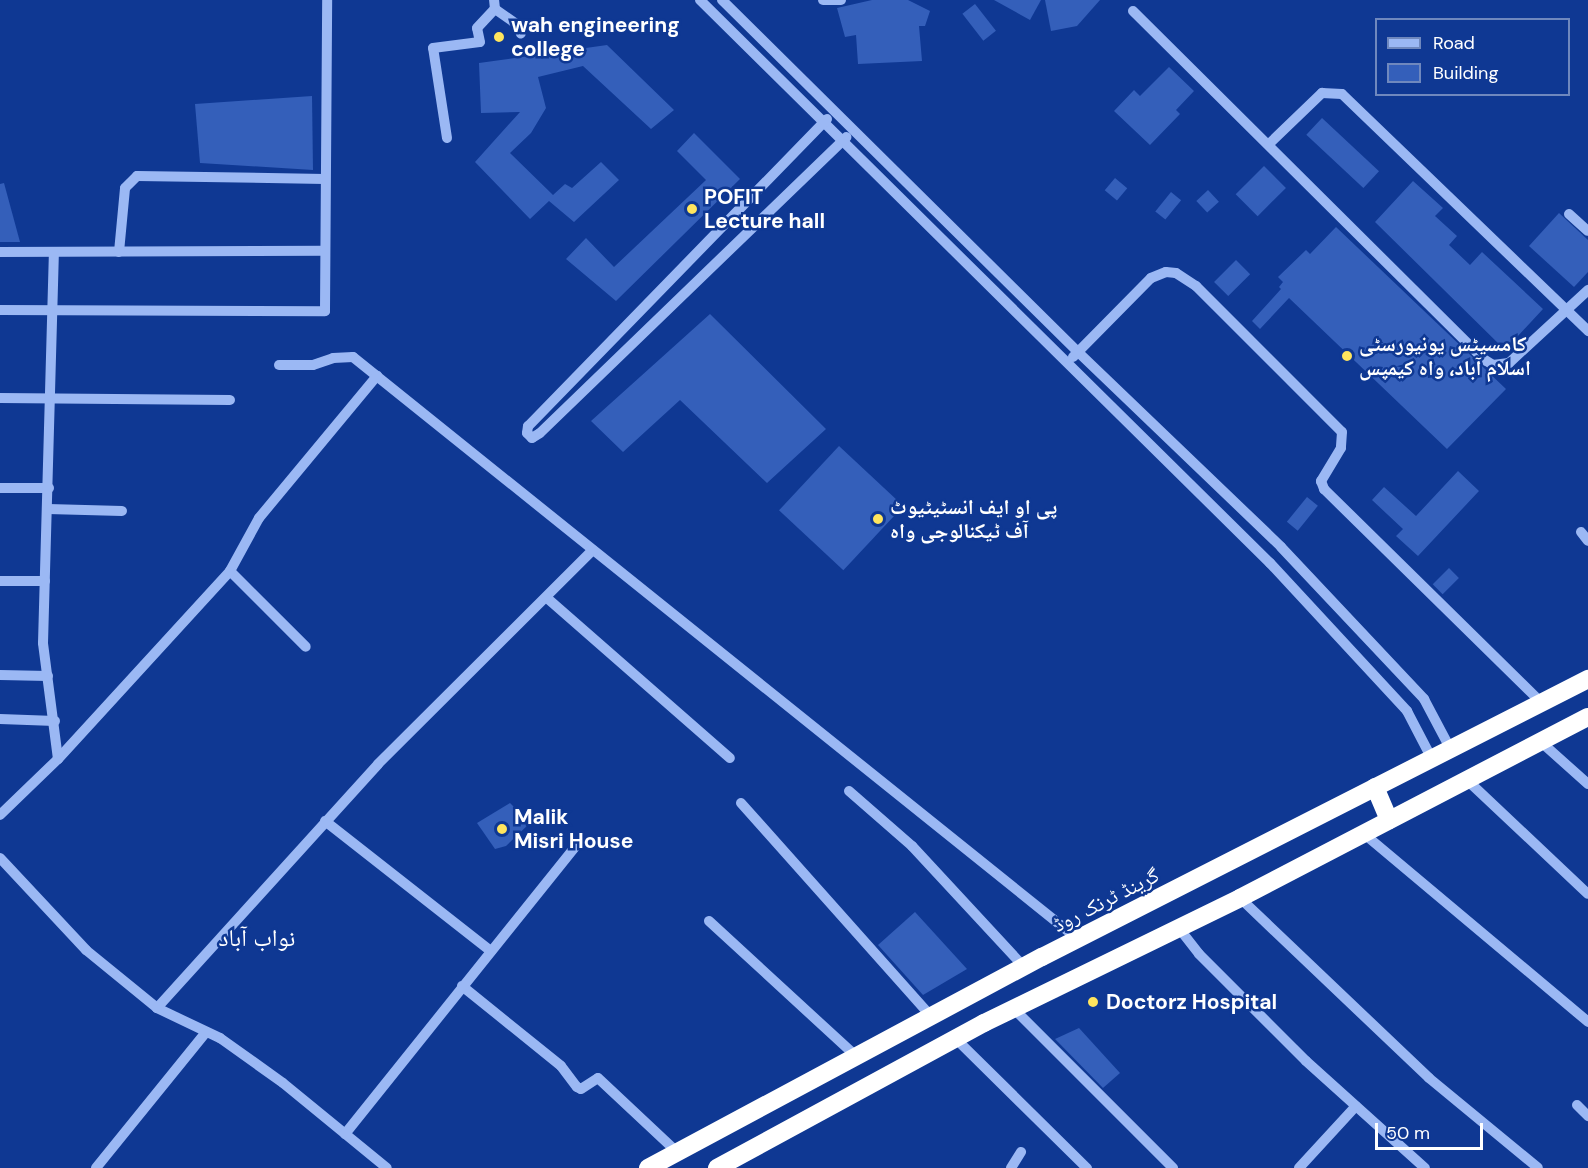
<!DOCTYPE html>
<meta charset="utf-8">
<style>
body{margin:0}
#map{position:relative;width:1588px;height:1168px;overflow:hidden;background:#0f3893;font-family:"DM Sans","Noto Naskh Arabic",sans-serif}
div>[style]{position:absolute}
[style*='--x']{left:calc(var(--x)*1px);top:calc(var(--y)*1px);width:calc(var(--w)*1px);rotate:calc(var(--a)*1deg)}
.building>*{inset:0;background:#345fba;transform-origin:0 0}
.minor>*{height:10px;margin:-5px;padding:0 5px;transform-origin:5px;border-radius:5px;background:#9bb8f4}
.highway>*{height:18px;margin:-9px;padding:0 9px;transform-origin:9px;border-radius:9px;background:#fff}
.dots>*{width:16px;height:16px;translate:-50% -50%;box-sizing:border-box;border:3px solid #0f3893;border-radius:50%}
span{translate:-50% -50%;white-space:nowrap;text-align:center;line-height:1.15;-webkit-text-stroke:5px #0f3893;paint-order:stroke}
.poi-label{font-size:21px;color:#fff;font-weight:700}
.left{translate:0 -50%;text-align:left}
.street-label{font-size:21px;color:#fff}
.quarter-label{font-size:24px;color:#fff}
.legend{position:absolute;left:1375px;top:18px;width:195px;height:78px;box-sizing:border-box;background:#0f3893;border:2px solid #6f88be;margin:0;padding:8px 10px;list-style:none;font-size:18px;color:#fff}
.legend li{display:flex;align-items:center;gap:12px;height:30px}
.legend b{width:30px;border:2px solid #6f88be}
.scale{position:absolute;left:1375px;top:1123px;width:108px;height:27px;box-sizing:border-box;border:3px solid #fff;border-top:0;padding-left:8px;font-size:18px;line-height:21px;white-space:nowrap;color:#fff;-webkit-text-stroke:4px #0f3893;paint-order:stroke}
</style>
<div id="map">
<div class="building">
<div style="clip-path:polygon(872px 0,908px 0,930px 11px,925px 26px,919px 26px,922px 61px,858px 64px,856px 35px,845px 37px,837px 8px)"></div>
<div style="clip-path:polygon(994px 0,1041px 0,1030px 20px)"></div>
<div style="clip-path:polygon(1045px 0,1100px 0,1077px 26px,1051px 31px)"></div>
<div style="left:975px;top:4px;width:34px;height:16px;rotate:52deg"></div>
<div style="clip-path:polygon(607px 45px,674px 110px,651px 129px,583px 66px,538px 77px,546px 108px,531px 133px,510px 153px,553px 195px,565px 184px,572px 188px,601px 162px,619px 180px,574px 222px,549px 201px,530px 219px,475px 162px,520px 112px,481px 113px,479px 63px)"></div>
<div style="clip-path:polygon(1169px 67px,1194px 91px,1176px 110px,1180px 114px,1150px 145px,1114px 111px,1134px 90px,1140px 96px)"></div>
<div style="clip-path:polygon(312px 96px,313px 170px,200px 163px,195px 104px)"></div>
<div style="left:1322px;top:118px;width:78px;height:23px;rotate:43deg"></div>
<div style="clip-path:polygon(694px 133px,740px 179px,616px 301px,566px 259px,586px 238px,614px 267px,706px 180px,677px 151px)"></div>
<div style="left:1264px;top:166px;width:31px;height:40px;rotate:45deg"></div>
<div style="left:1115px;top:178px;width:16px;height:16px;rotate:40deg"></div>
<div style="clip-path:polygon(1413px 181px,1443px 208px,1435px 216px,1457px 236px,1449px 245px,1470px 265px,1482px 252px,1543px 309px,1505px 350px,1375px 222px)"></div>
<div style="clip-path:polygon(4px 183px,20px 242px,0 242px,0 184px)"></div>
<div style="left:1208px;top:190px;width:16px;height:16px;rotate:47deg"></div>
<div style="left:1171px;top:192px;width:13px;height:25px;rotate:39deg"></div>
<div style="clip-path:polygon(1559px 213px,1588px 240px,1588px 272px,1574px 287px,1529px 246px)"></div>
<div style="clip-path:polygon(1336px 227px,1506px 389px,1447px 449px,1289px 298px,1260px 329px,1252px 321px,1281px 289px,1279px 287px,1283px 282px,1278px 277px,1306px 250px,1310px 254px)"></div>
<div style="left:1236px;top:260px;width:20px;height:31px;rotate:45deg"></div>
<div style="clip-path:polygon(710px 314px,826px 429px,767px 483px,680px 400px,623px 452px,591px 421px)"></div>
<div style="left:839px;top:446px;width:88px;height:88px;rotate:43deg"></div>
<div style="clip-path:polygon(1458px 471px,1479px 491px,1418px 556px,1396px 536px,1403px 529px,1372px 500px,1384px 487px,1416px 516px)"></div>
<div style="left:1307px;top:497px;width:14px;height:32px;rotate:39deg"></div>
<div style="left:1449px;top:568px;width:14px;height:23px;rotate:45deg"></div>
<div style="clip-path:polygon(510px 803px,530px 823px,506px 846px,495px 849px,477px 823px)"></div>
<div style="clip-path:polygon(915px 912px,967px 969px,923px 995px,878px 945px)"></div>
<div style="clip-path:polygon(1079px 1028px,1120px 1073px,1103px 1088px,1055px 1039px)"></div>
</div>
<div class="minor">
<div style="--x:700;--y:0;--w:801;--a:44.65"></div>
<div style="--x:1270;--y:563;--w:202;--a:47.2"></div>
<div style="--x:1407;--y:711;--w:54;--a:62.5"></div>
<div style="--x:722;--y:0;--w:501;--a:44.68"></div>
<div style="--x:1078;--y:352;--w:281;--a:43.8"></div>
<div style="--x:1281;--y:547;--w:209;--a:46.7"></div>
<div style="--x:1424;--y:699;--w:58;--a:62.1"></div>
<div style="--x:823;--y:0;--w:18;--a:0"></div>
<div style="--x:495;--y:9;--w:28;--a:35"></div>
<div style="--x:518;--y:25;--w:9;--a:72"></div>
<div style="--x:1133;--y:11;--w:496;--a:44.8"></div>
<div style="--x:1485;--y:360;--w:9;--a:32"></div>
<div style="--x:1493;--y:365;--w:16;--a:-7"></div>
<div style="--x:1509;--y:363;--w:108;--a:-42.7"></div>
<div style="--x:827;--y:119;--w:429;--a:134.2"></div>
<div style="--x:528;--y:426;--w:7;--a:98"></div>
<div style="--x:527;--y:433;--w:7;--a:45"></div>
<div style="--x:532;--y:438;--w:9;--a:-32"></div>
<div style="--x:540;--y:433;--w:426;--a:-44"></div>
<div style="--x:447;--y:138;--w:91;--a:-98.8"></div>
<div style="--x:433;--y:48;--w:47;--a:-7.3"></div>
<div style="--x:480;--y:42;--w:14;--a:-102"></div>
<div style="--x:477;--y:28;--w:26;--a:-47"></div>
<div style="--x:495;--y:9;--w:9;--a:-96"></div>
<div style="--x:1269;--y:144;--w:74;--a:-43.9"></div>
<div style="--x:1322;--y:93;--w:20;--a:3"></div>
<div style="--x:1342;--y:94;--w:342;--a:43.9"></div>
<div style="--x:1569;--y:214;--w:25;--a:42"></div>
<div style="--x:0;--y:252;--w:325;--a:-0.2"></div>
<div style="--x:119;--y:252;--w:64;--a:-84.6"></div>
<div style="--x:125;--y:188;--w:17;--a:-45"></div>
<div style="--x:137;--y:176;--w:188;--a:0.9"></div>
<div style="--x:0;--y:310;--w:325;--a:0.2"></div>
<div style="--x:325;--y:311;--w:311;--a:-89.6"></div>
<div style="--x:1073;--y:357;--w:111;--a:-45.4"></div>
<div style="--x:1151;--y:278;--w:16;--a:-22"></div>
<div style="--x:1166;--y:272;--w:10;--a:6"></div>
<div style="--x:1176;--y:273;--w:24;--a:33"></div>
<div style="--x:1196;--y:286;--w:206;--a:45"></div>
<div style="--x:1342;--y:432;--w:16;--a:94"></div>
<div style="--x:1341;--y:448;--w:39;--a:121"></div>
<div style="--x:1321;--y:481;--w:9;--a:69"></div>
<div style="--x:1324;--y:489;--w:305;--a:44.5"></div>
<div style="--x:279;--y:365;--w:34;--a:0"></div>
<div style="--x:313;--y:365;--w:21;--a:-19"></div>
<div style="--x:333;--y:358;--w:20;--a:-3"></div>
<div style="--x:353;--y:357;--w:930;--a:38.76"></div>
<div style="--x:0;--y:398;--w:230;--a:0.5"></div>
<div style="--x:0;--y:488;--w:49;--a:0"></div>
<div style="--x:48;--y:509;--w:74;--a:1.5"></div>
<div style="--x:1581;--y:532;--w:11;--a:52"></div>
<div style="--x:230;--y:571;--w:107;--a:45"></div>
<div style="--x:0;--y:581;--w:45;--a:0"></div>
<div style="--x:547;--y:598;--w:243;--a:41.2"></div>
<div style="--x:0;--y:675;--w:48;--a:1.2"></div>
<div style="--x:0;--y:719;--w:55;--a:2.1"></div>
<div style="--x:1541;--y:742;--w:63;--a:41.8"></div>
<div style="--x:58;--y:759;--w:255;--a:-47.5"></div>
<div style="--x:230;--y:571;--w:60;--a:-61.3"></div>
<div style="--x:259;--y:518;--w:185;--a:-50.3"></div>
<div style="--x:1467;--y:780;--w:166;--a:43.3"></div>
<div style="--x:849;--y:791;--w:84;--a:41.1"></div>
<div style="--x:912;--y:846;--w:165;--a:47.2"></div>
<div style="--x:741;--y:803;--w:287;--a:48.3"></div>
<div style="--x:0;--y:815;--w:81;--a:-44"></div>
<div style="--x:58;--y:759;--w:117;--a:-97.4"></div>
<div style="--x:43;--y:643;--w:390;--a:-88.4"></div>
<div style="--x:325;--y:821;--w:211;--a:38.1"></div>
<div style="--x:1363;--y:833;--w:294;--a:40"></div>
<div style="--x:0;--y:858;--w:126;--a:46.9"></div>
<div style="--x:86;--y:950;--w:92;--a:39.2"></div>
<div style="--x:157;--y:1008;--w:70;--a:25.5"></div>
<div style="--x:220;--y:1038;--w:77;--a:35.5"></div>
<div style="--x:283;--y:1083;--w:134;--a:39.3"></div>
<div style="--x:1240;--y:898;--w:261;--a:43.6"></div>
<div style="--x:1429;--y:1078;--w:141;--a:39.5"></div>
<div style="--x:709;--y:921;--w:201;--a:42.6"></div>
<div style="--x:1178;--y:927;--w:34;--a:52"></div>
<div style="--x:1199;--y:954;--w:151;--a:45"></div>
<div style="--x:1306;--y:1061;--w:160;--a:42"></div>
<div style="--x:462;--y:986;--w:127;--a:38.9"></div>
<div style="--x:561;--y:1066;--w:26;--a:53"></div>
<div style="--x:577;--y:1087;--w:4;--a:27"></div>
<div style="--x:581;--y:1089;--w:20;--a:-33"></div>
<div style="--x:598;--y:1078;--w:108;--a:43.1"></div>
<div style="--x:157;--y:1008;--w:329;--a:-47.8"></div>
<div style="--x:378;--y:764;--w:303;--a:-44.9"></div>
<div style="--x:1014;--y:1009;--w:225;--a:45"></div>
<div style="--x:956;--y:1039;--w:184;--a:44.6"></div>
<div style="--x:1577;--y:1105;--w:16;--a:45"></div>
<div style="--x:345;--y:1134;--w:369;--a:-51.3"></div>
<div style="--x:96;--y:1168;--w:175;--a:-51"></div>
<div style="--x:1011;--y:1168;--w:19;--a:-58"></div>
<div style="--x:1299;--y:1168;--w:84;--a:-47.4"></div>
</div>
<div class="highway">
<div style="--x:1375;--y:787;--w:36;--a:67"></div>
<div style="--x:648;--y:1168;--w:447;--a:-28.2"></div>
<div style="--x:1042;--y:957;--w:613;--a:-26.98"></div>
<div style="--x:717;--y:1168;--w:304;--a:-28.5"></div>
<div style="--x:984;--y:1023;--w:285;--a:-26"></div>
<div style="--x:1240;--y:898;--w:392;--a:-27.5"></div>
</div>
<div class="dots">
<div style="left:499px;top:37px;background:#ffe55e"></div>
<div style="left:692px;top:209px;background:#ffe55e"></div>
<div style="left:1347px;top:356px;background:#ffe55e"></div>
<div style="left:878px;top:519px;background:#ffe55e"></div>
<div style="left:502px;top:829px;background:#ffe55e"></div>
<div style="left:1093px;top:1002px;background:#ffe55e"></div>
</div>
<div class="poi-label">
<span class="left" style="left:511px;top:37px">wah engineering<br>college</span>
<span class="left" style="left:704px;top:209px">POFIT<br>Lecture hall</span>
<span class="left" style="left:1359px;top:356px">کامسیٹس یونیورسٹی<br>اسلام آباد، واہ کیمپس</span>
<span class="left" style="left:890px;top:519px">پی او ایف انسٹیٹیوٹ<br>آف ٹیکنالوجی واہ</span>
<span class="left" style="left:514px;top:829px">Malik<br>Misri House</span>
<span class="left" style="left:1106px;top:1002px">Doctorz Hospital</span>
</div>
<div class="street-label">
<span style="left:1106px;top:900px;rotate:-27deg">گرینڈ ٹرنک روڈ</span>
</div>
<div class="quarter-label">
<span style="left:257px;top:938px">نواب آباد</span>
</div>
<ul class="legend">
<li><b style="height:8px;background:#9bb8f4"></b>Road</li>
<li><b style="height:16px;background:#345fba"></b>Building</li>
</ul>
<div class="scale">50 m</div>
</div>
